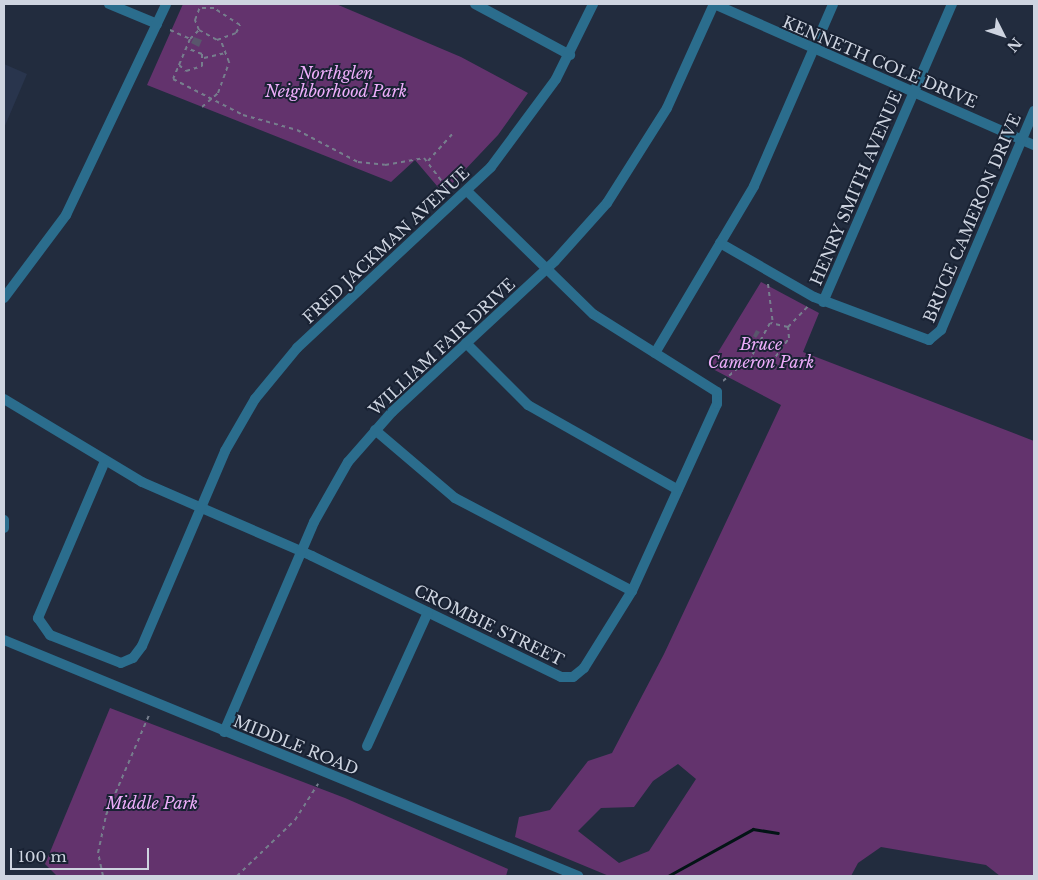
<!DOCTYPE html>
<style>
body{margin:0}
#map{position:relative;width:1038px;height:880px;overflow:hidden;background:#222c3e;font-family:"Libre Baskerville",serif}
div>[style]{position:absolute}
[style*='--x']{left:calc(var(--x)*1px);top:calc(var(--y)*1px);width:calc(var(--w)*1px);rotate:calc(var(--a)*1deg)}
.built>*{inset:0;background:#29354d}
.green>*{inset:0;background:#63336d}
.stream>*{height:2.5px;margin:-1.25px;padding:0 1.25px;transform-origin:1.25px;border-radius:1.25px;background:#031416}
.building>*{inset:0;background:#59566c}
.path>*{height:2px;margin-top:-1px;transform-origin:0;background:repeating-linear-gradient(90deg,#767e8d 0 4px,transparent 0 8px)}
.minor>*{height:10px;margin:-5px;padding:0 5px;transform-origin:5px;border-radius:5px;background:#2b6d8d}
span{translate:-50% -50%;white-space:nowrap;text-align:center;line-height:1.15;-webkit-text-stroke:4px #192233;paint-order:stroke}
.street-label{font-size:16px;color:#ced4e0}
.park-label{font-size:16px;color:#edadfa;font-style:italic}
.frame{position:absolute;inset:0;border:5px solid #ced4e0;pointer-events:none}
.north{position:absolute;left:978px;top:10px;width:50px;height:50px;-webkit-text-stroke:4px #192233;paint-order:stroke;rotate:131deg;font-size:14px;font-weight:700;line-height:20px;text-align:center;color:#ced4e0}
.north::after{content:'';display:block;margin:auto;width:18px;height:22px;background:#ced4e0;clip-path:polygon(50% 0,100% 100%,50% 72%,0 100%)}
.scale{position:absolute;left:10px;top:848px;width:139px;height:22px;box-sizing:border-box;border:2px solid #ced4e0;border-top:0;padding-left:6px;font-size:15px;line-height:18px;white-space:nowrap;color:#ced4e0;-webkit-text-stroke:4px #192233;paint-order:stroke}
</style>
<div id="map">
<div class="built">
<div style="clip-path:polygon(4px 64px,27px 74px,4px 128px)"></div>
</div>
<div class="green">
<div style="clip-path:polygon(183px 4px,336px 4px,461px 57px,528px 93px,498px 135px,443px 193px,415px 160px,391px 182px,147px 85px)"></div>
<div style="clip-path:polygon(evenodd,761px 282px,819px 313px,803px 352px,1034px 441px,1034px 876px,1000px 876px,986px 865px,881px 847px,858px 863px,851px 876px,609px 876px,515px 837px,519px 817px,550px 810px,588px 761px,612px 753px,664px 654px,781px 405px,709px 367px,761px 282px,678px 764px,696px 779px,649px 851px,619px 863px,578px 831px,601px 808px,634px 807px,653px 781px,678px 764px)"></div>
<div style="clip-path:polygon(110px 708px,345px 798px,508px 869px,506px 876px,57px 876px,45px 864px)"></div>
</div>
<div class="stream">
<div style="--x:668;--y:876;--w:97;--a:-28.9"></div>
<div style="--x:753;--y:829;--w:25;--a:9"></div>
</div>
<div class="building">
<div style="clip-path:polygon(194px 37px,202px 40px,199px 47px,191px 43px)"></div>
<div style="clip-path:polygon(756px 330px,760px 332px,756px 338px,753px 336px)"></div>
</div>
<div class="path">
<div style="--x:170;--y:30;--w:22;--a:24"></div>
<div style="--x:190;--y:39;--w:43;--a:113"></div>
<div style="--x:173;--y:79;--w:79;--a:27.2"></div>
<div style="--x:243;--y:115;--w:56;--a:15.5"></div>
<div style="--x:297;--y:130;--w:69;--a:27.7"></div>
<div style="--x:358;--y:162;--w:27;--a:6"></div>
<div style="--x:385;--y:165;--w:40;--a:-10"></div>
<div style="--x:424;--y:158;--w:43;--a:52.6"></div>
<div style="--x:199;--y:30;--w:21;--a:29"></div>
<div style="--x:217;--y:40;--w:20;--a:-20"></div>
<div style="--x:236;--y:33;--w:9;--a:-63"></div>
<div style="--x:240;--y:25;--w:31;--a:-147"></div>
<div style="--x:214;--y:8;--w:13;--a:180"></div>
<div style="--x:190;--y:39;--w:13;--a:-45"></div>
<div style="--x:199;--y:30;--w:11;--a:-112"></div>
<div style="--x:195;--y:20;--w:17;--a:-69"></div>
<div style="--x:204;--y:58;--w:22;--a:-13"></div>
<div style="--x:179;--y:65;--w:9;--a:41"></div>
<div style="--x:186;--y:71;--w:17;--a:-17"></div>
<div style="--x:202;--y:66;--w:12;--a:-90"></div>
<div style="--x:202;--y:54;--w:14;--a:-159"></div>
<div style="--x:202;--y:107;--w:21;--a:-41"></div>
<div style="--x:218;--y:93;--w:33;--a:-70"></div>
<div style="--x:229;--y:62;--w:22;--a:-111"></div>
<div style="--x:428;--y:161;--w:39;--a:-48"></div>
<div style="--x:768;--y:284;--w:38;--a:83"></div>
<div style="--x:788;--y:327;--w:29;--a:-46"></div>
<div style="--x:723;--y:381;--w:37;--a:-41"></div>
<div style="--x:751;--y:357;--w:15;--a:32"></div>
<div style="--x:764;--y:365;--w:7;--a:-16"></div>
<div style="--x:771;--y:363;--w:31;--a:-54"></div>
<div style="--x:789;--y:338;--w:11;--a:-95"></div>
<div style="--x:788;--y:327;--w:18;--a:-167"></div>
<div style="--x:770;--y:323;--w:39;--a:119"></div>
<div style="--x:103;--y:876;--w:24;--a:-102"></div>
<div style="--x:98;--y:853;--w:39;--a:-78"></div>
<div style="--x:106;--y:815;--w:109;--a:-66.7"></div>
<div style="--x:237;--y:876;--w:81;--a:-44"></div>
<div style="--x:295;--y:820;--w:43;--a:-57.4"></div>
</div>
<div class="minor">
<div style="--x:109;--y:4;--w:52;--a:22.6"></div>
<div style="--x:475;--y:4;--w:108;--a:28.2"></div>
<div style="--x:714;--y:4;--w:350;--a:23.8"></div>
<div style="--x:720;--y:243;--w:108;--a:29.9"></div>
<div style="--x:814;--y:297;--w:123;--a:20.5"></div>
<div style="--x:929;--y:340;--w:16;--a:-40"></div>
<div style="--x:941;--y:330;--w:238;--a:-67"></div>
<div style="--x:4;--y:298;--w:104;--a:-53.2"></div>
<div style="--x:66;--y:215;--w:233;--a:-64.6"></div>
<div style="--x:823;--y:302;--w:325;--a:-66.6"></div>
<div style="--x:466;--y:343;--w:88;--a:45"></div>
<div style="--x:528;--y:405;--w:172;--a:29.5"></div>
<div style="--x:655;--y:353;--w:194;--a:-59.3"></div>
<div style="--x:754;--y:186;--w:198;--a:-66.5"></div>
<div style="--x:4;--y:399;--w:161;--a:31"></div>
<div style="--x:142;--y:482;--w:185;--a:23.5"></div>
<div style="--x:312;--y:556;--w:277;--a:25.9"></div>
<div style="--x:561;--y:677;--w:12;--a:0"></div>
<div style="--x:573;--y:677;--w:14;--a:-39"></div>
<div style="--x:584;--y:668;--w:91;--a:-58.1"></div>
<div style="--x:632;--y:591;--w:205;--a:-65.6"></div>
<div style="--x:717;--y:404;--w:12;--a:-90"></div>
<div style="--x:717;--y:392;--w:146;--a:-147.8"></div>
<div style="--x:593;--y:314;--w:175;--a:-135.7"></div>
<div style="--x:375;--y:430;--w:105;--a:40.4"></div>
<div style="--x:455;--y:498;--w:200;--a:27.7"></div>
<div style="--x:105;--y:461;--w:171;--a:113.1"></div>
<div style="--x:38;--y:618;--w:21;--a:55"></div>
<div style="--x:50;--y:635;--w:76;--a:21.5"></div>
<div style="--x:121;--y:663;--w:13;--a:-23"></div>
<div style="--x:133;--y:658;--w:15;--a:-53"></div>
<div style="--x:142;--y:646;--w:212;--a:-66.9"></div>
<div style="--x:225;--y:451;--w:60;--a:-60"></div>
<div style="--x:255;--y:399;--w:66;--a:-50.5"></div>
<div style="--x:297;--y:348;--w:265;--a:-43"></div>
<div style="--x:491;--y:167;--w:109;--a:-53.5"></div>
<div style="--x:556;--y:79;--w:84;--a:-63.7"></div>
<div style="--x:4;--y:520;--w:8;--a:90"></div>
<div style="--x:4;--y:640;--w:621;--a:22.35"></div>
<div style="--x:224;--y:732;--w:228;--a:-66.8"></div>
<div style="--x:314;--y:522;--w:69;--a:-60.5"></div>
<div style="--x:348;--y:462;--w:67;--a:-48.7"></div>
<div style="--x:392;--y:412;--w:222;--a:-42.8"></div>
<div style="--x:555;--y:261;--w:78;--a:-48.1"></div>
<div style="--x:607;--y:203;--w:112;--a:-57.7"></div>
<div style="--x:667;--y:108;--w:114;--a:-65.7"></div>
<div style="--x:367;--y:746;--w:147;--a:-65.5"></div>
</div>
<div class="street-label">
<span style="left:880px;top:62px;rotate:23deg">KENNETH COLE DRIVE</span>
<span style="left:856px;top:188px;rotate:-67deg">HENRY SMITH AVENUE</span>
<span style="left:972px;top:218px;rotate:-67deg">BRUCE CAMERON DRIVE</span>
<span style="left:386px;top:245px;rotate:-43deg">FRED JACKMAN AVENUE</span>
<span style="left:442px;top:347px;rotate:-43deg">WILLIAM FAIR DRIVE</span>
<span style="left:489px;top:625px;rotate:26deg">CROMBIE STREET</span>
<span style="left:296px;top:745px;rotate:22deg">MIDDLE ROAD</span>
</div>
<div class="park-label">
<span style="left:336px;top:82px">Northglen<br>Neighborhood Park</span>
<span style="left:761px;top:353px">Bruce<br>Cameron Park</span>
<span style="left:152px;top:803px">Middle Park</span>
</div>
<div class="frame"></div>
<div class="north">N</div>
<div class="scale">100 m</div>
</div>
